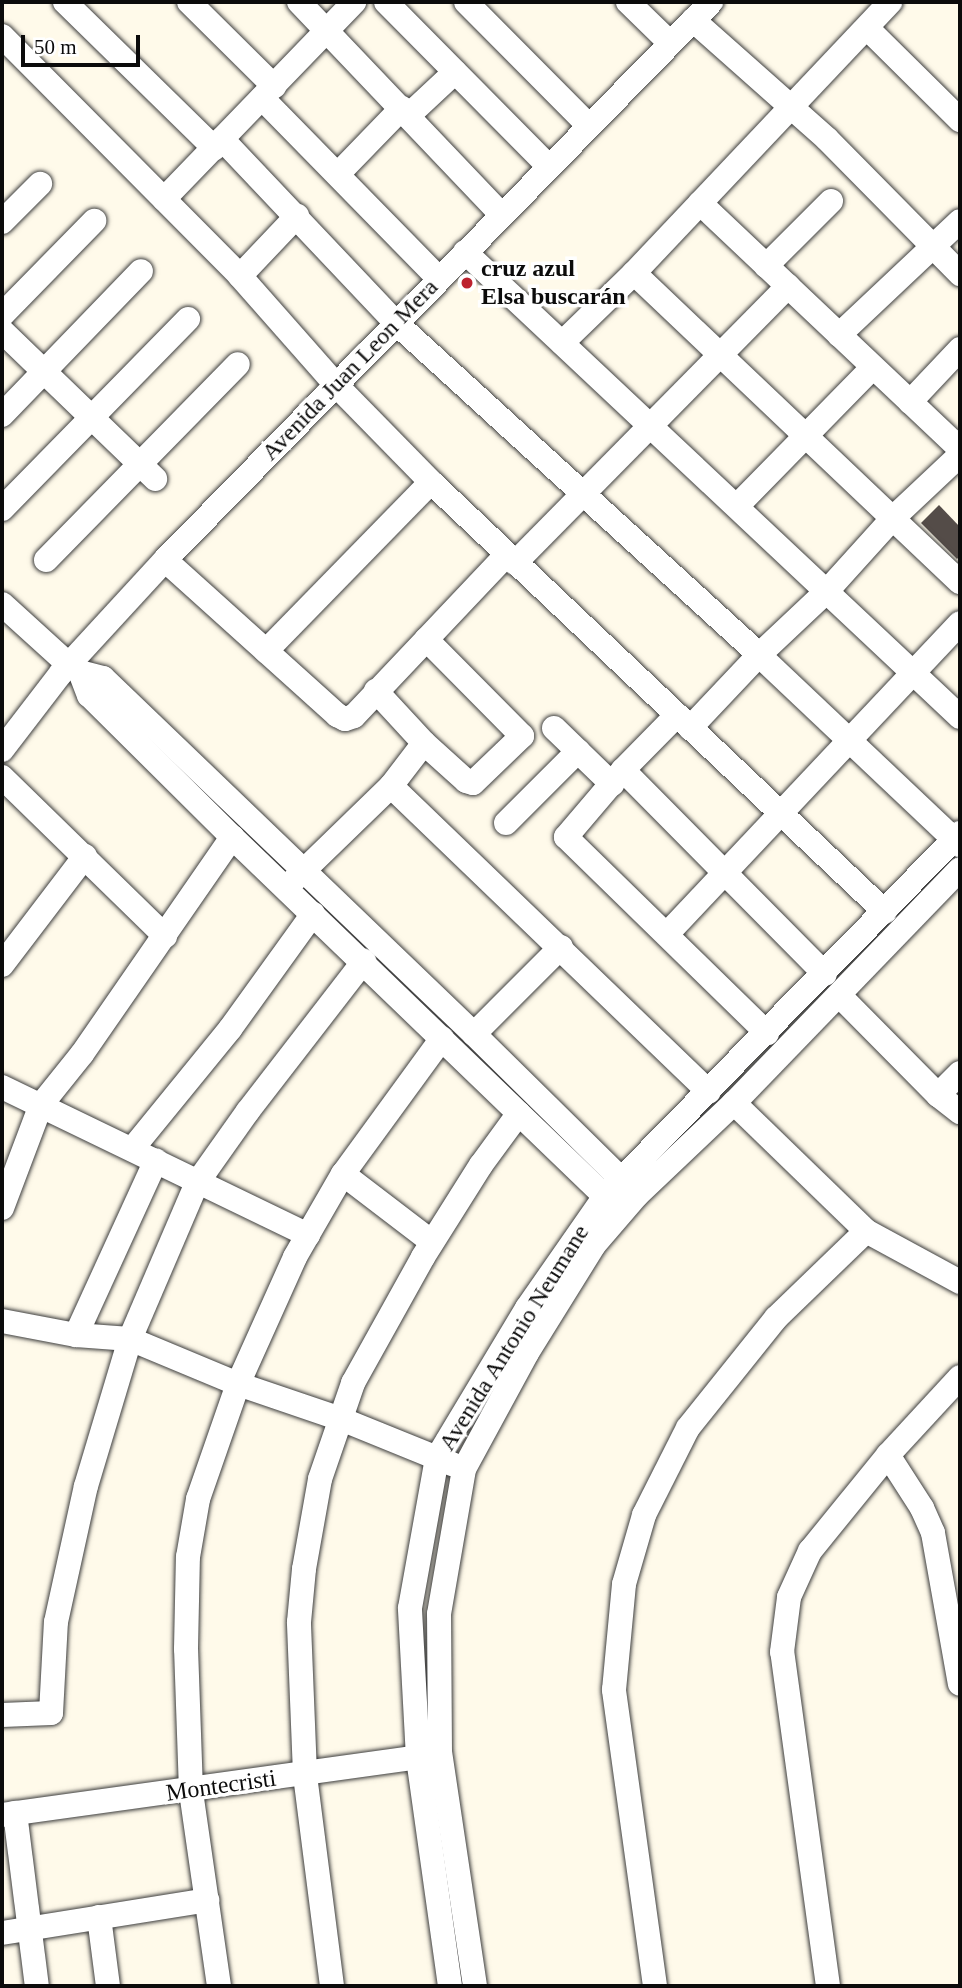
<!DOCTYPE html>
<meta charset="utf-8">
<style>
body{margin:0}
#map{position:relative;width:962px;height:1988px;overflow:hidden;background:#fffaea;font-family:"Times New Roman",serif}
div>[style]{position:absolute}
[style*='--x']{left:calc(var(--x)*1px);top:calc(var(--y)*1px);width:calc(var(--w)*1px);rotate:calc(var(--a)*1deg)}
.building>*{inset:0;background:#544c48}
.roads{filter:drop-shadow(0 0 2px #3e3e3e) drop-shadow(0 0 2px #3e3e3e)}
.minor>*{height:24px;margin:-12px;padding:0 12px;transform-origin:12px;border-radius:12px;background:#fff}
.dots>*{width:19px;height:19px;translate:-50% -50%;box-sizing:border-box;border:4px solid #fff;border-radius:50%}
span{translate:-50% -50%;white-space:nowrap;text-align:center;line-height:1.15;-webkit-text-stroke:7px #fff;paint-order:stroke}
.poi-label{font-size:24px;color:#0b0b0b;font-weight:700}
.left{translate:0 -50%;text-align:left}
.street-label{font-size:24px;color:#0b0b0b}
.frame{position:absolute;inset:0;border:4px solid #0b0b0b;pointer-events:none}
.scale{position:absolute;left:21px;top:35px;width:119px;height:32px;box-sizing:border-box;border:4px solid #0b0b0b;border-top:0;padding-left:9px;font-size:21px;line-height:24px;white-space:nowrap;color:#0b0b0b;-webkit-text-stroke:5px #fff;paint-order:stroke}
</style>
<div id="map">
<div class="building">
<div style="clip-path:polygon(939px 505px,960px 527px,960px 556px,957px 559px,921px 523px)"></div>
</div>
<div class="roads">
<div class="minor">
<div style="--x:65;--y:2;--w:209;--a:44.4"></div>
<div style="--x:189;--y:2;--w:120;--a:44.7"></div>
<div style="--x:299;--y:2;--w:293;--a:46.4"></div>
<div style="--x:386;--y:2;--w:232;--a:45.3"></div>
<div style="--x:466;--y:2;--w:173;--a:45.2"></div>
<div style="--x:628;--y:2;--w:59;--a:44.3"></div>
<div style="--x:693;--y:20;--w:179;--a:41.6"></div>
<div style="--x:827;--y:139;--w:190;--a:45.4"></div>
<div style="--x:867;--y:28;--w:131;--a:44.7"></div>
<div style="--x:2;--y:36;--w:338;--a:45.2"></div>
<div style="--x:240;--y:276;--w:145;--a:48.6"></div>
<div style="--x:336;--y:385;--w:136;--a:45.6"></div>
<div style="--x:431;--y:482;--w:625;--a:43.44"></div>
<div style="--x:262;--y:98;--w:253;--a:45.6"></div>
<div style="--x:409;--y:115;--w:63;--a:-43.1"></div>
<div style="--x:222;--y:139;--w:253;--a:46.6"></div>
<div style="--x:396;--y:323;--w:492;--a:42.4"></div>
<div style="--x:759;--y:655;--w:277;--a:43.4"></div>
<div style="--x:338;--y:174;--w:92;--a:-45.9"></div>
<div style="--x:164;--y:199;--w:274;--a:-46"></div>
<div style="--x:700;--y:203;--w:358;--a:43.4"></div>
<div style="--x:2;--y:222;--w:54;--a:-45"></div>
<div style="--x:465;--y:252;--w:679;--a:43.21"></div>
<div style="--x:766;--y:266;--w:92;--a:-45"></div>
<div style="--x:634;--y:273;--w:449;--a:43.5"></div>
<div style="--x:240;--y:276;--w:83;--a:-46.5"></div>
<div style="--x:2;--y:315;--w:132;--a:-45.6"></div>
<div style="--x:2;--y:331;--w:213;--a:44"></div>
<div style="--x:839;--y:335;--w:166;--a:-43.3"></div>
<div style="--x:562;--y:343;--w:100;--a:-44.2"></div>
<div style="--x:634;--y:273;--w:373;--a:-46.6"></div>
<div style="--x:910;--y:402;--w:73;--a:-46.7"></div>
<div style="--x:2;--y:415;--w:200;--a:-46"></div>
<div style="--x:737;--y:506;--w:194;--a:-45.6"></div>
<div style="--x:2;--y:509;--w:266;--a:-45.6"></div>
<div style="--x:46;--y:560;--w:274;--a:-45.6"></div>
<div style="--x:165;--y:560;--w:232;--a:42"></div>
<div style="--x:337;--y:715;--w:9;--a:27"></div>
<div style="--x:345;--y:719;--w:9;--a:-18"></div>
<div style="--x:354;--y:716;--w:221;--a:-46.6"></div>
<div style="--x:515;--y:563;--w:389;--a:-45.4"></div>
<div style="--x:2;--y:604;--w:91;--a:42.3"></div>
<div style="--x:69;--y:665;--w:13;--a:32"></div>
<div style="--x:80;--y:672;--w:24;--a:15"></div>
<div style="--x:103;--y:678;--w:514;--a:43.82"></div>
<div style="--x:474;--y:1034;--w:222;--a:44.6"></div>
<div style="--x:266;--y:651;--w:236;--a:-45.7"></div>
<div style="--x:80;--y:672;--w:25;--a:69"></div>
<div style="--x:89;--y:695;--w:202;--a:44.8"></div>
<div style="--x:232;--y:837;--w:533;--a:43.94"></div>
<div style="--x:677;--y:715;--w:77;--a:134.5"></div>
<div style="--x:623;--y:770;--w:88;--a:130.4"></div>
<div style="--x:566;--y:837;--w:281;--a:44.3"></div>
<div style="--x:554;--y:728;--w:81;--a:44"></div>
<div style="--x:690;--y:728;--w:100;--a:-46.6"></div>
<div style="--x:759;--y:655;--w:93;--a:-43.3"></div>
<div style="--x:827;--y:591;--w:98;--a:-47.9"></div>
<div style="--x:893;--y:518;--w:92;--a:-43.2"></div>
<div style="--x:424;--y:743;--w:57;--a:42.1"></div>
<div style="--x:466;--y:781;--w:7;--a:16"></div>
<div style="--x:473;--y:783;--w:68;--a:-43.8"></div>
<div style="--x:522;--y:736;--w:136;--a:-134.7"></div>
<div style="--x:2;--y:750;--w:97;--a:-52.5"></div>
<div style="--x:61;--y:673;--w:154;--a:-47.4"></div>
<div style="--x:165;--y:560;--w:781;--a:-45.62"></div>
<div style="--x:623;--y:770;--w:287;--a:45.3"></div>
<div style="--x:2;--y:777;--w:228;--a:44.3"></div>
<div style="--x:391;--y:786;--w:441;--a:43.9"></div>
<div style="--x:506;--y:823;--w:102;--a:-45"></div>
<div style="--x:292;--y:882;--w:138;--a:-44.1"></div>
<div style="--x:391;--y:786;--w:54;--a:-52.5"></div>
<div style="--x:424;--y:743;--w:71;--a:-132.7"></div>
<div style="--x:667;--y:934;--w:427;--a:-46.7"></div>
<div style="--x:2;--y:965;--w:137;--a:-52.7"></div>
<div style="--x:839;--y:995;--w:141;--a:45.3"></div>
<div style="--x:938;--y:1095;--w:28;--a:38"></div>
<div style="--x:474;--y:1034;--w:123;--a:-45"></div>
<div style="--x:2;--y:1087;--w:340;--a:25.8"></div>
<div style="--x:938;--y:1095;--w:31;--a:-45"></div>
<div style="--x:734;--y:1103;--w:184;--a:44.1"></div>
<div style="--x:866;--y:1231;--w:107;--a:28.5"></div>
<div style="--x:133;--y:1148;--w:154;--a:-50.8"></div>
<div style="--x:230;--y:1029;--w:142;--a:-54.2"></div>
<div style="--x:343;--y:1174;--w:112;--a:37.4"></div>
<div style="--x:2;--y:1208;--w:110;--a:-69.3"></div>
<div style="--x:41;--y:1105;--w:65;--a:-51.2"></div>
<div style="--x:82;--y:1054;--w:264;--a:-55.3"></div>
<div style="--x:2;--y:1321;--w:75;--a:10.7"></div>
<div style="--x:76;--y:1335;--w:54;--a:4.2"></div>
<div style="--x:130;--y:1339;--w:117;--a:22.6"></div>
<div style="--x:238;--y:1384;--w:109;--a:18.8"></div>
<div style="--x:341;--y:1419;--w:120;--a:22.1"></div>
<div style="--x:76;--y:1335;--w:192;--a:-65.4"></div>
<div style="--x:888;--y:1455;--w:63;--a:57.3"></div>
<div style="--x:922;--y:1508;--w:27;--a:66"></div>
<div style="--x:933;--y:1533;--w:153;--a:79.9"></div>
<div style="--x:2;--y:1715;--w:49;--a:-2.3"></div>
<div style="--x:51;--y:1713;--w:91;--a:-86.9"></div>
<div style="--x:56;--y:1622;--w:139;--a:-77.6"></div>
<div style="--x:86;--y:1486;--w:153;--a:-73.3"></div>
<div style="--x:130;--y:1339;--w:170;--a:-66.8"></div>
<div style="--x:197;--y:1183;--w:88;--a:-54.7"></div>
<div style="--x:248;--y:1111;--w:190;--a:-52.3"></div>
<div style="--x:15;--y:1813;--w:174;--a:82.8"></div>
<div style="--x:2;--y:1815;--w:434;--a:-7.9"></div>
<div style="--x:99;--y:1917;--w:70;--a:82.6"></div>
<div style="--x:2;--y:1933;--w:208;--a:-9.1"></div>
<div style="--x:219;--y:1986;--w:197;--a:-98.2"></div>
<div style="--x:191;--y:1791;--w:142;--a:-92"></div>
<div style="--x:186;--y:1649;--w:92;--a:-88.8"></div>
<div style="--x:188;--y:1557;--w:59;--a:-80.2"></div>
<div style="--x:198;--y:1499;--w:122;--a:-70.8"></div>
<div style="--x:238;--y:1384;--w:139;--a:-65.8"></div>
<div style="--x:295;--y:1257;--w:96;--a:-60"></div>
<div style="--x:343;--y:1174;--w:168;--a:-53.9"></div>
<div style="--x:332;--y:1986;--w:214;--a:-97.3"></div>
<div style="--x:305;--y:1774;--w:152;--a:-92.3"></div>
<div style="--x:299;--y:1622;--w:53;--a:-84.6"></div>
<div style="--x:304;--y:1569;--w:91;--a:-79.9"></div>
<div style="--x:320;--y:1479;--w:102;--a:-71"></div>
<div style="--x:353;--y:1383;--w:144;--a:-60.9"></div>
<div style="--x:423;--y:1257;--w:109;--a:-57.8"></div>
<div style="--x:481;--y:1165;--w:64;--a:-53.8"></div>
<div style="--x:450;--y:1986;--w:230;--a:-98"></div>
<div style="--x:418;--y:1758;--w:150;--a:-93.1"></div>
<div style="--x:410;--y:1608;--w:152;--a:-79.8"></div>
<div style="--x:437;--y:1458;--w:175;--a:-59"></div>
<div style="--x:527;--y:1308;--w:136;--a:-55.1"></div>
<div style="--x:605;--y:1196;--w:508;--a:-45.64"></div>
<div style="--x:475;--y:1986;--w:236;--a:-98.5"></div>
<div style="--x:440;--y:1753;--w:139;--a:-90.4"></div>
<div style="--x:439;--y:1614;--w:147;--a:-80.2"></div>
<div style="--x:464;--y:1469;--w:132;--a:-61.5"></div>
<div style="--x:527;--y:1353;--w:127;--a:-58.2"></div>
<div style="--x:594;--y:1245;--w:66;--a:-49.3"></div>
<div style="--x:637;--y:1195;--w:134;--a:-43.5"></div>
<div style="--x:734;--y:1103;--w:325;--a:-46"></div>
<div style="--x:655;--y:1986;--w:299;--a:-97.9"></div>
<div style="--x:614;--y:1690;--w:106;--a:-84.6"></div>
<div style="--x:624;--y:1584;--w:72;--a:-73.8"></div>
<div style="--x:644;--y:1515;--w:97;--a:-63.2"></div>
<div style="--x:688;--y:1428;--w:141;--a:-51.3"></div>
<div style="--x:776;--y:1318;--w:125;--a:-44"></div>
<div style="--x:828;--y:1986;--w:337;--a:-97.8"></div>
<div style="--x:782;--y:1652;--w:55;--a:-82.7"></div>
<div style="--x:789;--y:1597;--w:51;--a:-65.5"></div>
<div style="--x:810;--y:1551;--w:124;--a:-50.9"></div>
<div style="--x:888;--y:1455;--w:106;--a:-47.3"></div>
</div>
</div>
<div class="dots">
<div style="left:467px;top:283px;background:#bd212e"></div>
</div>
<div class="poi-label">
<span class="left" style="left:481px;top:283px">cruz azul<br>Elsa buscarán</span>
</div>
<div class="street-label">
<span style="left:350px;top:370px;rotate:-46deg">Avenida Juan Leon Mera</span>
<span style="left:514px;top:1338px;rotate:-58deg">Avenida Antonio Neumane</span>
<span style="left:221px;top:1786px;rotate:-8deg">Montecristi</span>
</div>
<div class="frame"></div>
<div class="scale">50 m</div>
</div>
